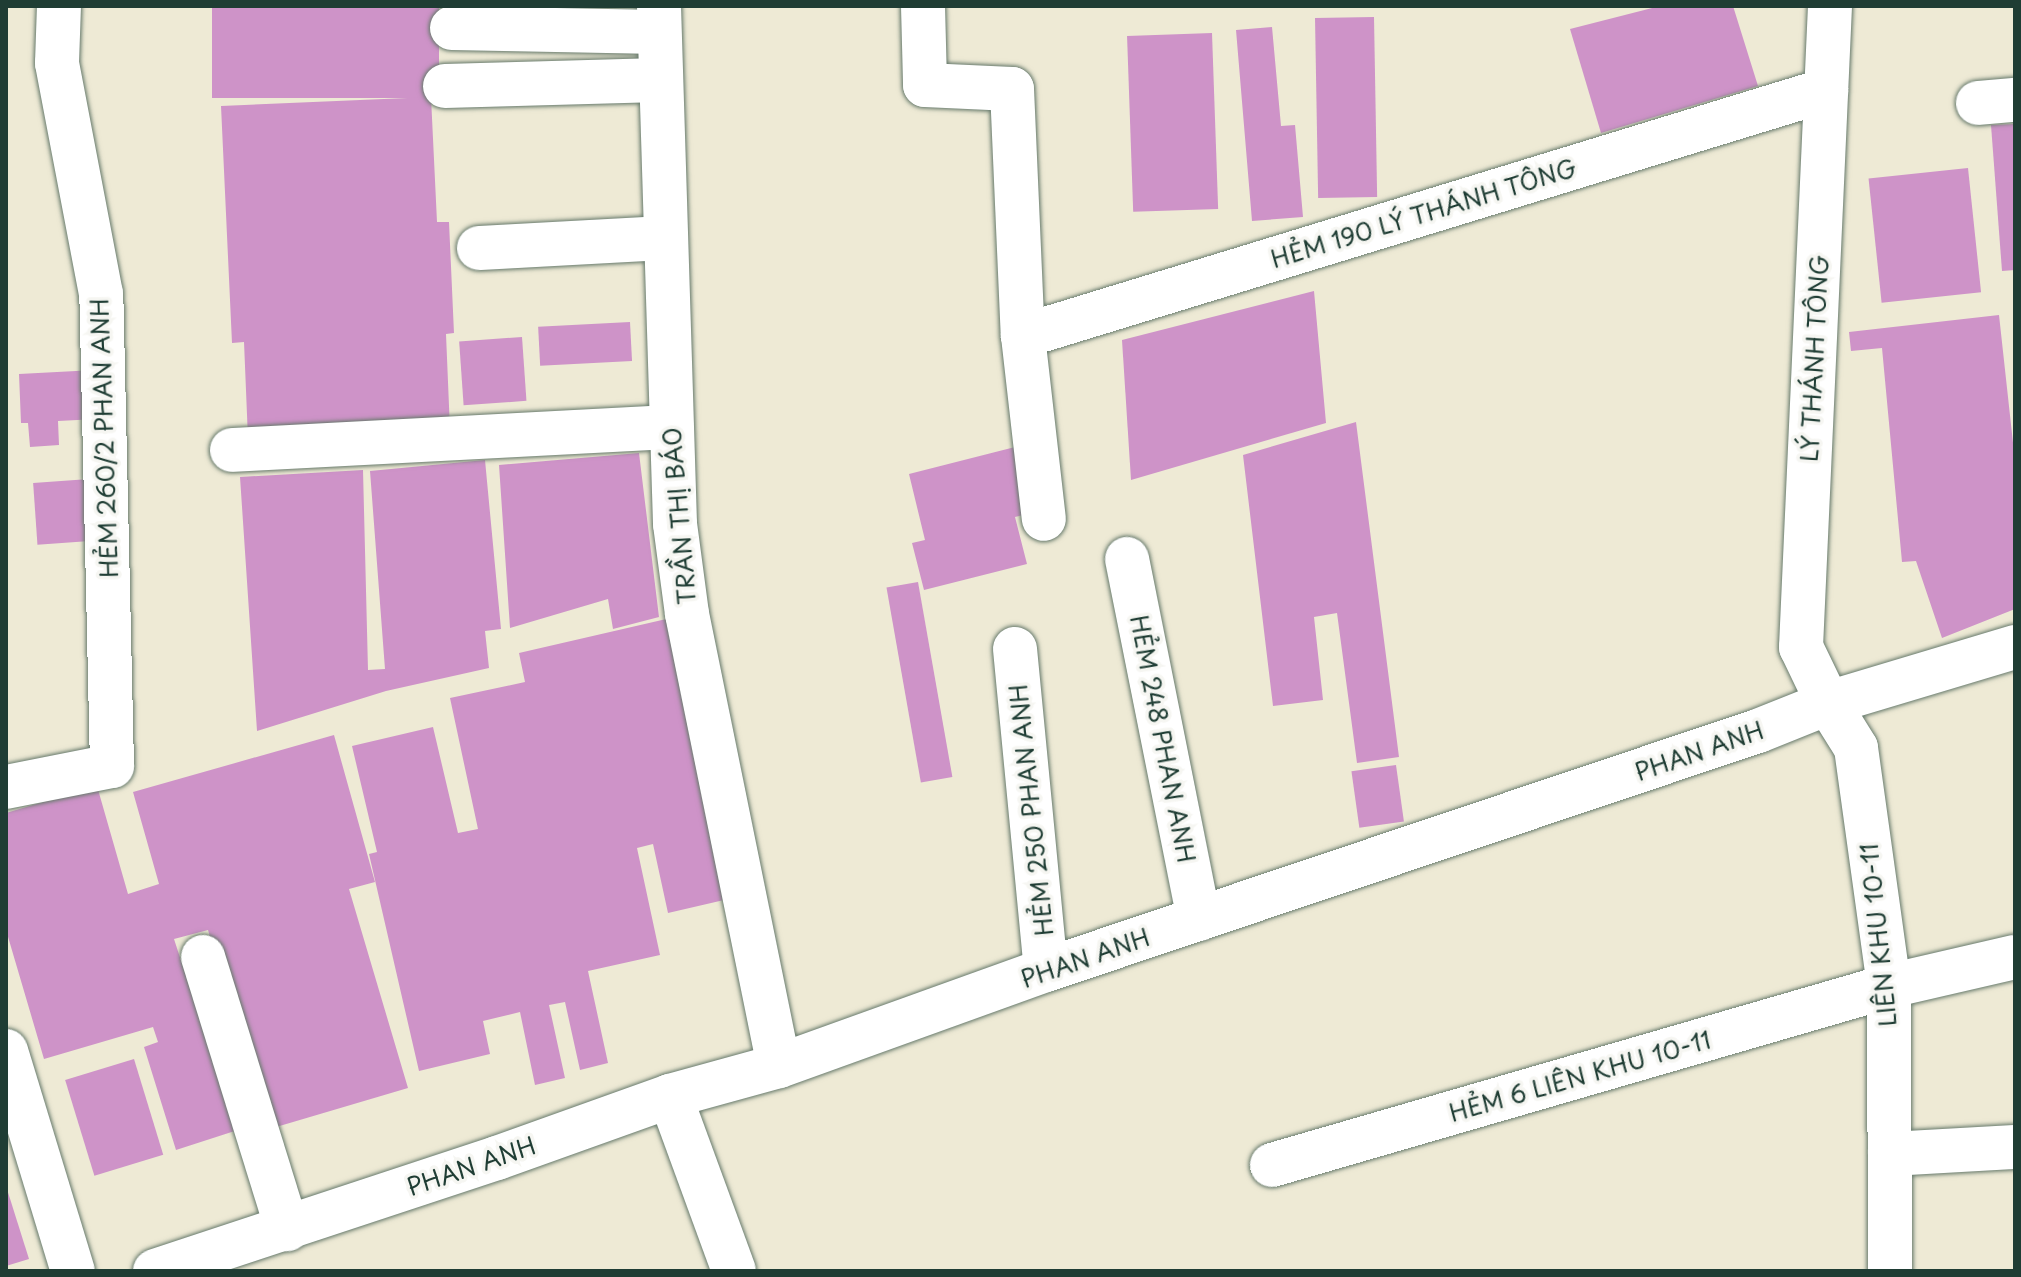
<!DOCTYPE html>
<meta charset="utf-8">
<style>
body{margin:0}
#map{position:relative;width:2021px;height:1277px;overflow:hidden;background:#eeead5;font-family:"Playpen Sans",sans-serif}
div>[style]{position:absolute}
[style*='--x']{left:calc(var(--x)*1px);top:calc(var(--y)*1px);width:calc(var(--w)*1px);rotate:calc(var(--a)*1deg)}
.building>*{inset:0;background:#ce93c8;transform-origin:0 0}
.roads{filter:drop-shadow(0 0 2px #677a6c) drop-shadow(0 0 2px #677a6c)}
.minor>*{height:44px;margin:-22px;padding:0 22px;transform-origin:22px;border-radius:22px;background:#fff}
.major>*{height:44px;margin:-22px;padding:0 22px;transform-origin:22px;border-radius:22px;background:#fff}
span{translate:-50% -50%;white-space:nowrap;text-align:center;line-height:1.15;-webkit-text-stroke:7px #f6f6f2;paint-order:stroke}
.street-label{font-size:24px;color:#1f3d34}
.frame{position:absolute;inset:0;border:8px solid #1f3d34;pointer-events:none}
</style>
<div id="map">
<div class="building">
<div style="left:212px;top:6px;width:227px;height:92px"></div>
<div style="clip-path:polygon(1660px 6px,1733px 6px,1758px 86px,1601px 133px,1570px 29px)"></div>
<div style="left:1374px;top:17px;width:180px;height:59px;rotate:89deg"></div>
<div style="clip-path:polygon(1272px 27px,1281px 126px,1295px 125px,1303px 217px,1252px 221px,1236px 30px)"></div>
<div style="left:1212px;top:33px;width:176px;height:85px;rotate:88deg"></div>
<div style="clip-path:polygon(431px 97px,437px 222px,449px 222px,454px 333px,446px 334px,450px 430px,248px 439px,244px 342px,232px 343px,221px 106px)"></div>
<div style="clip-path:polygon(2015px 124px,2015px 270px,2002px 271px,1991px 125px)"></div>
<div style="left:1968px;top:168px;width:125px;height:100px;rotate:84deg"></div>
<div style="clip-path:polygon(1314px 291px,1326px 423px,1131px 480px,1122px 340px)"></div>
<div style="clip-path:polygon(1999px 315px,2015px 461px,2015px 609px,1942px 638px,1916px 561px,1902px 562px,1882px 348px,1851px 351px,1849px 332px)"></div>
<div style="left:630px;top:322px;width:39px;height:92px;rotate:87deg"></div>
<div style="left:522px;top:337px;width:64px;height:63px;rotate:86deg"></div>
<div style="clip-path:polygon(95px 370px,97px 419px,58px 421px,59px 445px,30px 447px,28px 423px,21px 423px,19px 374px)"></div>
<div style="clip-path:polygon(1356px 422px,1399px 757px,1357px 763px,1337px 613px,1314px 617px,1323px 700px,1273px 706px,1243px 455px)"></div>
<div style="clip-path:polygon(1023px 445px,1039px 511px,1015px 517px,1027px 564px,924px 590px,912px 543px,925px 540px,909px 474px)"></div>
<div style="clip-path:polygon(639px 453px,659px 617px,613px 629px,608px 599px,510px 628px,499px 465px)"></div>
<div style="clip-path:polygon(485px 460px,501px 629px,485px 631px,489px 668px,386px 691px,257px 731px,240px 477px,363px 470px,368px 670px,385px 669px,370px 471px)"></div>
<div style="left:89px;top:479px;width:62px;height:56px;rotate:86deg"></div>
<div style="left:918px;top:582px;width:198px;height:32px;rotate:80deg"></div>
<div style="clip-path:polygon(675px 617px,737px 897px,668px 913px,653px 844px,637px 848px,660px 955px,588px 971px,608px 1063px,580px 1070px,565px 1002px,549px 1005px,565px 1078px,535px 1085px,520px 1012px,483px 1021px,490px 1054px,419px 1071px,369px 854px,377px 852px,352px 746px,433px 727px,458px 833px,478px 829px,450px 698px,525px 682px,519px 653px)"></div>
<div style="clip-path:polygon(334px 735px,375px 882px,349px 889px,408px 1088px,266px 1130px,208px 930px,174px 939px,202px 1025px,244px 1128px,176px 1150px,144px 1047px,158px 1042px,153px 1027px,44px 1059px,6px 930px,6px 813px,97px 786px,128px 894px,159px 884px,133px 792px)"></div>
<div style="left:1396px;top:765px;width:57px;height:45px;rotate:82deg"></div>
<div style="left:134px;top:1059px;width:100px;height:72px;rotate:73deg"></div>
<div style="clip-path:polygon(6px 1186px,29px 1259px,6px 1266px)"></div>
</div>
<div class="roads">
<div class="minor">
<div style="--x:659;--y:6;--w:518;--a:88.23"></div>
<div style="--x:675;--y:524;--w:91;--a:82.4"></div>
<div style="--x:687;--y:614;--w:461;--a:78.5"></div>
<div style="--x:923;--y:6;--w:79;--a:88.5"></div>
<div style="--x:925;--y:85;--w:87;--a:2.6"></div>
<div style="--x:1012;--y:89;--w:247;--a:87.5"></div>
<div style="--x:1023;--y:336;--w:184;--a:83.5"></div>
<div style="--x:1830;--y:6;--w:642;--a:92.59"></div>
<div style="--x:1801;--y:647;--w:62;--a:64.3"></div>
<div style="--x:1828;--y:703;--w:53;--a:58.1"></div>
<div style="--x:1856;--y:748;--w:240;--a:82.1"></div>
<div style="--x:1889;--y:986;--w:285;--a:89.8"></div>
<div style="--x:452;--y:28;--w:207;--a:1.1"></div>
<div style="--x:445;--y:86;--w:215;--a:-1.6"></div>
<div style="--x:1978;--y:103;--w:37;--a:-5"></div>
<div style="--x:479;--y:248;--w:186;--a:-3.1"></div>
<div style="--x:1023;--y:336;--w:840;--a:-17.03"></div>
<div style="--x:232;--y:450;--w:440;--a:-3"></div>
<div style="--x:1127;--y:559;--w:367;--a:78.7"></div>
<div style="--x:1015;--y:649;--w:322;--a:84.5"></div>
<div style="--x:6;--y:787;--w:108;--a:-11.2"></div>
<div style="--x:112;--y:766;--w:472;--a:-91.3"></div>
<div style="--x:101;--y:294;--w:235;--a:-100.8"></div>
<div style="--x:57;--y:63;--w:57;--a:-88"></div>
<div style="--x:203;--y:957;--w:285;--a:72.8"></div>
<div style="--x:6;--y:1051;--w:230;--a:73.1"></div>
<div style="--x:670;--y:1096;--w:186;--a:69.9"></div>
<div style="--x:1890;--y:1154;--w:125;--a:-3.2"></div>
<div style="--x:1272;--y:1165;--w:642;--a:-16.18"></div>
<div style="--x:1889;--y:986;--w:129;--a:-13"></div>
</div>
<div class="major">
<div style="--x:155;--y:1271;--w:360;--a:-18.3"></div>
<div style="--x:497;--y:1158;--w:184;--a:-19.7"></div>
<div style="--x:670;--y:1096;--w:113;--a:-15.4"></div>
<div style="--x:779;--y:1066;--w:284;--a:-19.8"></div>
<div style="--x:1046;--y:970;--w:751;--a:-18.56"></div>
<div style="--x:1758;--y:731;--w:75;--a:-21.8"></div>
<div style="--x:1828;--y:703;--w:195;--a:-16.7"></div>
</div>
</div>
<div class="street-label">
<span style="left:1424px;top:213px;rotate:-17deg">HẺM 190 LÝ THÁNH TÔNG</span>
<span style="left:1814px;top:358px;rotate:-87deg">LÝ THÁNH TÔNG</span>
<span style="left:104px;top:438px;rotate:-92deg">HẺM 260/2 PHAN ANH</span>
<span style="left:679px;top:516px;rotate:-95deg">TRẦN THỊ BÁO</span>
<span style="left:1163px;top:739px;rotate:79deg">HẺM 248 PHAN ANH</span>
<span style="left:1699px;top:751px;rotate:-19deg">PHAN ANH</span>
<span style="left:1031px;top:810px;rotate:-96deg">HẺM 250 PHAN ANH</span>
<span style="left:1878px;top:935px;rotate:-96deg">LIÊN KHU 10-11</span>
<span style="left:1085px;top:958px;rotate:-19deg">PHAN ANH</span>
<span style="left:1580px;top:1076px;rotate:-16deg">HẺM 6 LIÊN KHU 10-11</span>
<span style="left:471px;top:1166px;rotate:-19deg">PHAN ANH</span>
</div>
<div class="frame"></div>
</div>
